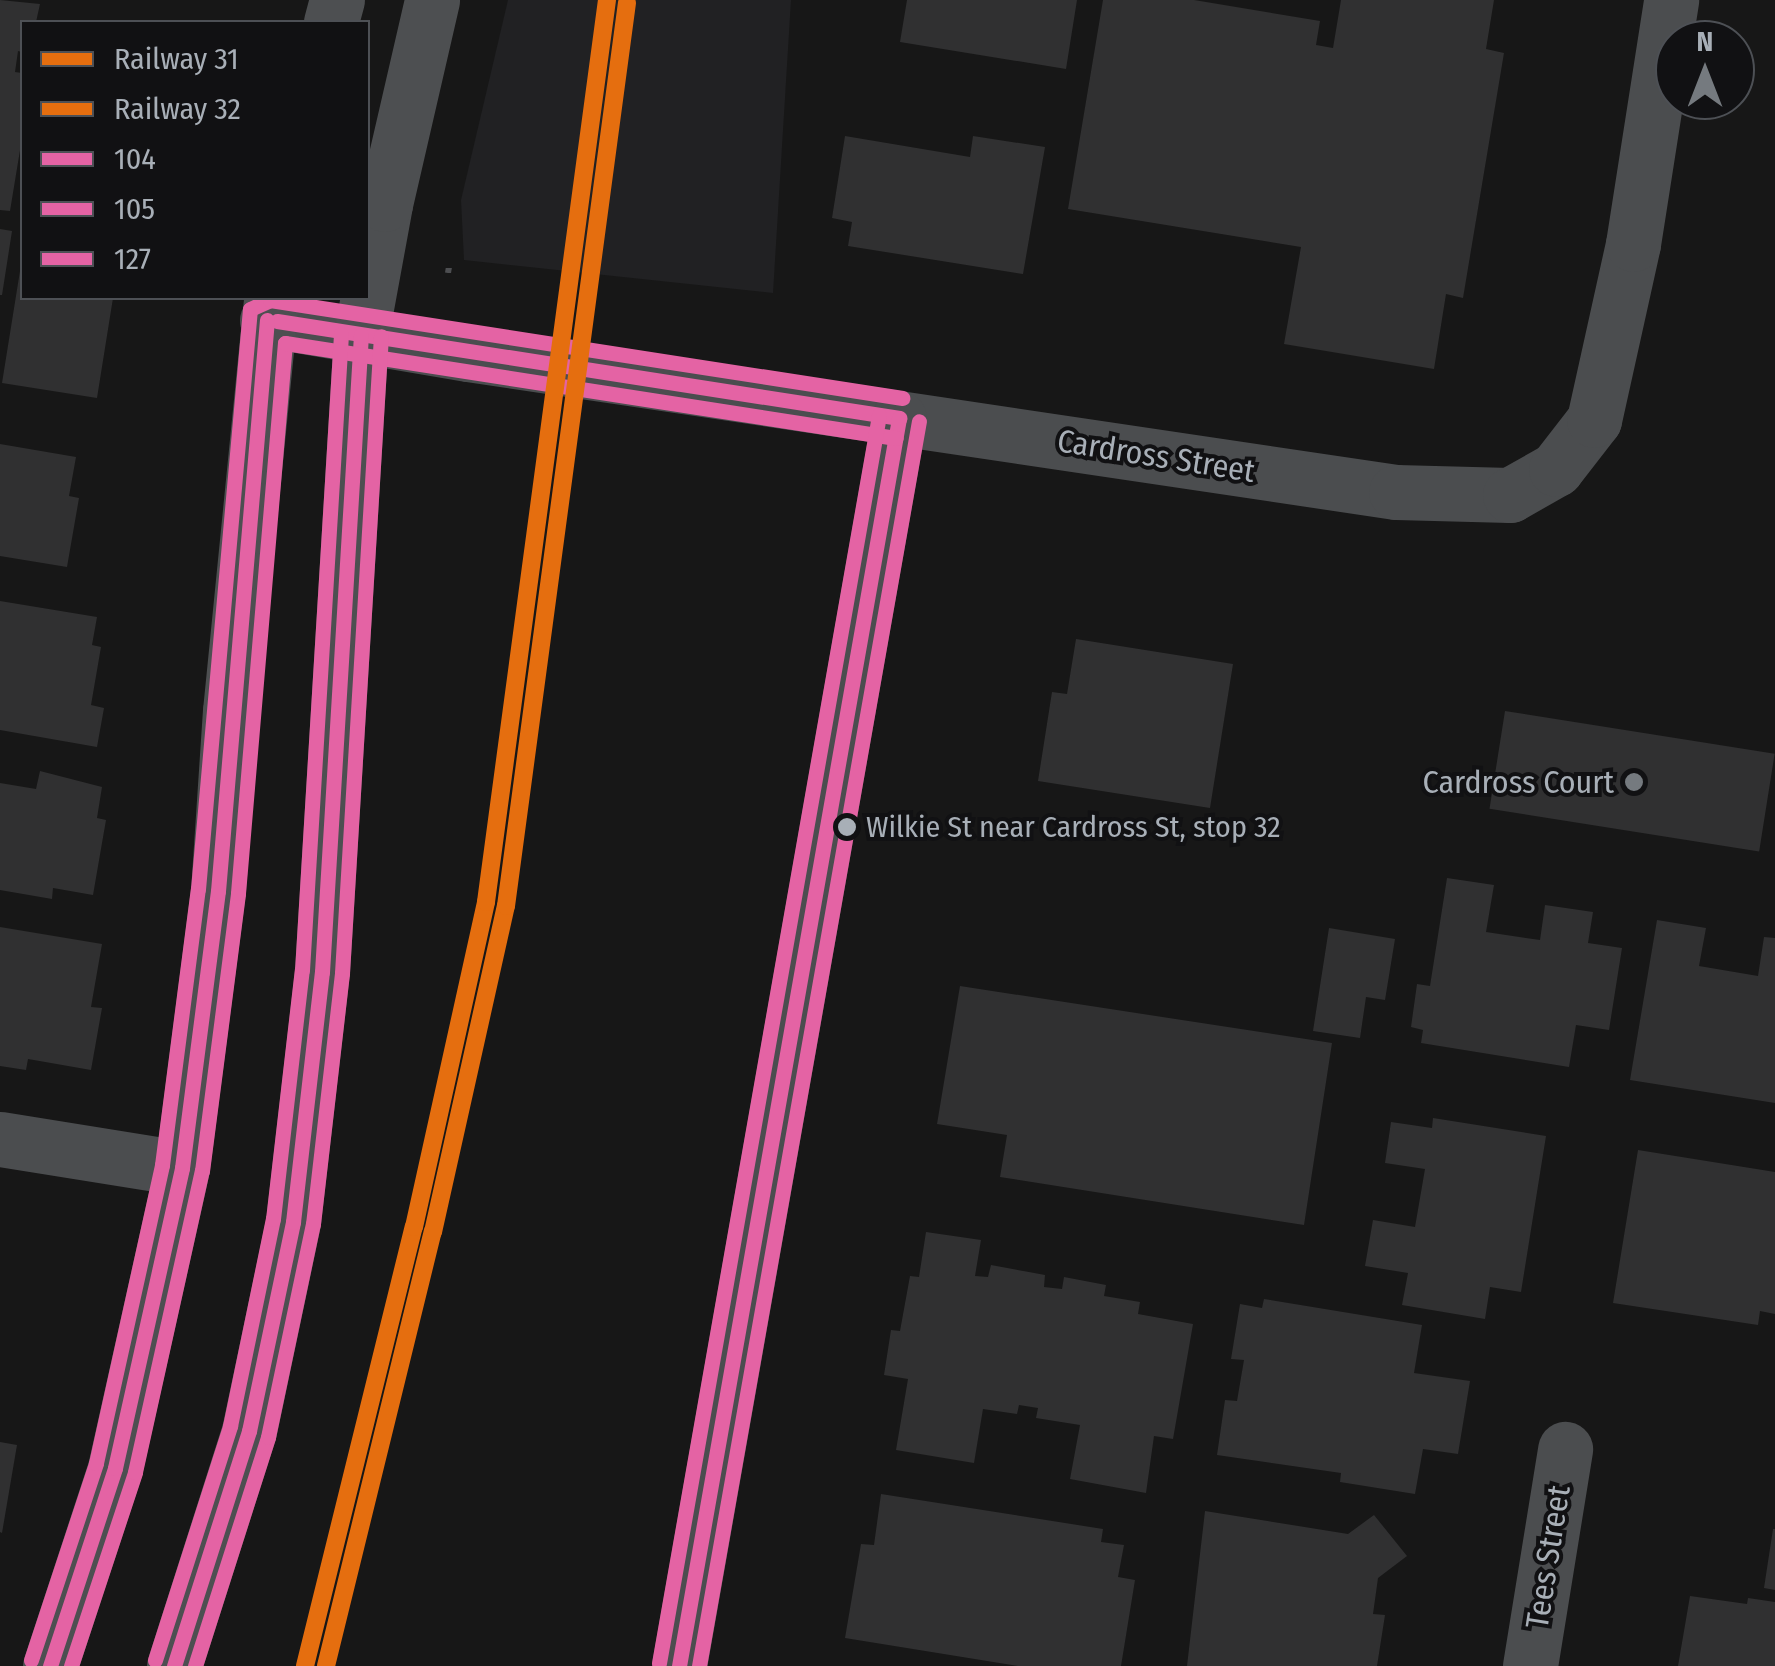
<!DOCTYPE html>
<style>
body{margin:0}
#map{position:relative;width:1775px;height:1666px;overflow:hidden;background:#171717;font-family:"Fira Sans Condensed",sans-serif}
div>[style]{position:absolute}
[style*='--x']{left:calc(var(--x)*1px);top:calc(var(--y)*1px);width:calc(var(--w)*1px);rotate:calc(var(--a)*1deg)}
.built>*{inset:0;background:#212123}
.building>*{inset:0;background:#303031;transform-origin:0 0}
.path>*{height:6px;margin-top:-3px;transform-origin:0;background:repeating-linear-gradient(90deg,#4d4e51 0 5px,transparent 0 13px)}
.minor>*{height:55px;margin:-27.5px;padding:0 27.5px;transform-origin:27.5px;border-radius:27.5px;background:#4b4d4f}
.major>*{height:55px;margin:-27.5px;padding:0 27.5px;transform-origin:27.5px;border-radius:27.5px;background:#4d4f51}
.bus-1>*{height:15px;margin:-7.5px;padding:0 7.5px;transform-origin:7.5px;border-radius:7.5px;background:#e463a4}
.bus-2>*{height:15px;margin:-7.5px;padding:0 7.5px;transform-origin:7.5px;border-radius:7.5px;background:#e463a4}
.bus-3>*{height:15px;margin:-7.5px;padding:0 7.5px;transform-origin:7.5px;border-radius:7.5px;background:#e463a4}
.rail-1>*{height:18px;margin:-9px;padding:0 9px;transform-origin:9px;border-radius:9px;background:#e56e0f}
.rail-2>*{height:18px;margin:-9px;padding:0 9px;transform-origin:9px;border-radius:9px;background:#e56e0f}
.dots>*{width:28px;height:28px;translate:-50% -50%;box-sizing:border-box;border:5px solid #111113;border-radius:50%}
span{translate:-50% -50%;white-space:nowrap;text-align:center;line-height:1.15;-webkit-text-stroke:8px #111113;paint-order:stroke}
.bus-label{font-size:30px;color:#a8afb7}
.left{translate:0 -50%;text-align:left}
.street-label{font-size:32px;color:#a8afb7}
.poi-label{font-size:32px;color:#a8afb7}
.right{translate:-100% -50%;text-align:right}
.legend{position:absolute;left:20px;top:20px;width:350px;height:280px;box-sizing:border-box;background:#111113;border:2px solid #4d5055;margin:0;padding:12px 18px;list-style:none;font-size:30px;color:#a8afb7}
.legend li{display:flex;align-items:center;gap:20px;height:50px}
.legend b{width:50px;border:2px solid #4d5055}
.north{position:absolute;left:1655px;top:20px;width:100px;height:100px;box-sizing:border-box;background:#111113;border:2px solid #4d5055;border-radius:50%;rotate:0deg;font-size:28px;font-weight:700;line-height:40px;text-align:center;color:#a8afb7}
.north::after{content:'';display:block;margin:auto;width:35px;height:45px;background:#757a7f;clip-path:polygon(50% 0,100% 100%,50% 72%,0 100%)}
</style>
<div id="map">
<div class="built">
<div style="clip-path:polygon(508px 0,791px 0,773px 293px,464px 260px,461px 200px)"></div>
</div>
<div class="building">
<div style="clip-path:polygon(0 0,40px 4px,36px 22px,22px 22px,22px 52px,18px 51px,15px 72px,22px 73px,22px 138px,10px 211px,0 210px)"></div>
<div style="clip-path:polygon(907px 0,1077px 0,1066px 69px,900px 42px)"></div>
<div style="clip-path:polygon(1103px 0,1194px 0,1320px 21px,1316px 45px,1333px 48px,1341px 0,1494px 0,1486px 49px,1504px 53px,1463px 298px,1446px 294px,1434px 369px,1284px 344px,1301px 247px,1068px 209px)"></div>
<div style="clip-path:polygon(845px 136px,970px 157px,973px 136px,1045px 147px,1023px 274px,848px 246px,852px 222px,832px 218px)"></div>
<div style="clip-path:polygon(0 229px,12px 231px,2px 295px,0 295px)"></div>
<div style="clip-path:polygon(20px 271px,22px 298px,113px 298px,97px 398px,2px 383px)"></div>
<div style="clip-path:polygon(0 444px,76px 457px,69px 496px,79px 498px,67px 567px,0 556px)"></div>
<div style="clip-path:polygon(0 601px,97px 617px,92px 645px,101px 647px,91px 705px,104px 708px,97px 747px,0 730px)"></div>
<div style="clip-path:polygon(1076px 639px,1233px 664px,1210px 808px,1038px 781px,1052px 692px,1067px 694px)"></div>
<div style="left:1505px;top:711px;width:273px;height:99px;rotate:9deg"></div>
<div style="clip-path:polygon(40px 771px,102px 787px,97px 818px,106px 820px,93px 895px,53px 888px,52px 899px,0 890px,0 783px,36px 789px)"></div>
<div style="clip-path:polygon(1447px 878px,1494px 885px,1486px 932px,1540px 940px,1545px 905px,1593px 912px,1588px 943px,1622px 948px,1609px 1030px,1576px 1025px,1569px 1067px,1421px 1043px,1423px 1030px,1411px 1027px,1417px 984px,1430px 986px)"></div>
<div style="clip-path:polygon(1657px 920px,1706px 928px,1699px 966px,1758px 976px,1764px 937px,1775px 938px,1775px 1103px,1630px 1080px)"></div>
<div style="clip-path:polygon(0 927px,102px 944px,91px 1007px,102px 1008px,91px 1070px,28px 1059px,26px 1070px,0 1066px)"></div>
<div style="clip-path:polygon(1329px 928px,1395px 939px,1385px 1000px,1366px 997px,1360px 1038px,1313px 1031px)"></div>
<div style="clip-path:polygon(960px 986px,1332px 1043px,1304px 1225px,1000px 1177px,1007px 1135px,937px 1124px)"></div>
<div style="clip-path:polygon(1433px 1118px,1546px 1136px,1521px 1292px,1490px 1287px,1485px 1319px,1402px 1305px,1408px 1273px,1365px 1266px,1373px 1220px,1415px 1227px,1425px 1169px,1385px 1163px,1391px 1122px,1432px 1128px)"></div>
<div style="clip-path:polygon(1638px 1150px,1775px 1172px,1775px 1314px,1760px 1311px,1758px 1325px,1613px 1303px)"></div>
<div style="clip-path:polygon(926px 1232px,981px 1240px,975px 1276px,988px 1277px,991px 1265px,1045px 1275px,1044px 1287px,1062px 1289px,1064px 1277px,1106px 1285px,1104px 1296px,1140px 1302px,1138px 1314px,1193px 1324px,1173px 1439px,1154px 1436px,1146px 1493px,1070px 1479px,1080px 1425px,1036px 1418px,1038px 1408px,1019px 1405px,1017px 1414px,983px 1409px,974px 1463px,896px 1450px,908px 1379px,884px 1375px,891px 1330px,900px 1331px,910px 1276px,919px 1277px)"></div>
<div style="clip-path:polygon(1264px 1299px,1422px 1325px,1414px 1373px,1470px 1381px,1458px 1454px,1423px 1449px,1415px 1494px,1340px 1482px,1341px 1473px,1217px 1455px,1225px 1400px,1237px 1401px,1244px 1360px,1231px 1359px,1240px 1304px,1262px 1308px)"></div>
<div style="clip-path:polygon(0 1442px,17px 1445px,2px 1533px,0 1532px)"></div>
<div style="clip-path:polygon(881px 1494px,1103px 1529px,1101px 1542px,1124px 1545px,1118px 1577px,1135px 1580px,1121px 1666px,1018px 1666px,845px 1638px,861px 1544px,874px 1545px)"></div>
<div style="clip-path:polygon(1205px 1511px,1348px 1534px,1374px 1515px,1407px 1556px,1378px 1578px,1373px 1614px,1385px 1615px,1377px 1666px,1187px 1666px)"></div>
<div style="clip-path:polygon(1773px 1529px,1775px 1529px,1775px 1590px,1764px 1588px)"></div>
<div style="clip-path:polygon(1690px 1596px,1747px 1604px,1748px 1598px,1775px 1602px,1775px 1666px,1678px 1666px)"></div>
</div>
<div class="path">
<div style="--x:448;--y:273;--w:12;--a:-81"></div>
</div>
<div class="minor">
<div style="--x:267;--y:320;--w:204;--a:9.6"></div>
<div style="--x:468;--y:354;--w:938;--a:8.46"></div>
<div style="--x:1396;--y:492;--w:114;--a:1.5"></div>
<div style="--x:1510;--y:495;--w:53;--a:-29.5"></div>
<div style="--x:1556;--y:469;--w:62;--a:-52.2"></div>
<div style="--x:1594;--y:420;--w:180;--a:-77.5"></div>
<div style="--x:1633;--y:244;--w:247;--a:-81.1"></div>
<div style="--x:0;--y:1139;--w:184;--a:9.1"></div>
<div style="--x:679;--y:1666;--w:1267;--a:-80"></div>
<div style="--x:1530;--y:1666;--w:220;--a:-80.8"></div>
</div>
<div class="major">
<div style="--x:331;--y:22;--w:23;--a:-75"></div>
<div style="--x:50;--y:1666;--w:208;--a:-71.8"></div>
<div style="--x:115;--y:1468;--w:307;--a:-77.4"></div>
<div style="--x:182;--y:1168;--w:279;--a:-82.6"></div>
<div style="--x:218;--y:891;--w:180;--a:-86.2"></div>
<div style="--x:230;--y:711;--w:415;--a:-84.3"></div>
<div style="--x:174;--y:1666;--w:247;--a:-72.3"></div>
<div style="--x:249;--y:1431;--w:214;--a:-78.1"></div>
<div style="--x:293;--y:1222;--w:252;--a:-83.4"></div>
<div style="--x:322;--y:972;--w:638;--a:-86.5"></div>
<div style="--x:361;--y:335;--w:133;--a:-79.6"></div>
<div style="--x:385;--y:204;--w:209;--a:-77"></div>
</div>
<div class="bus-1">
<div style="--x:277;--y:321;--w:630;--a:8.86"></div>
<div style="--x:50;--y:1666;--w:208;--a:-71.8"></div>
<div style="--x:115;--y:1468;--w:307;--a:-77.4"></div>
<div style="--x:182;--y:1168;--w:279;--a:-82.6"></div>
<div style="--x:218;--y:891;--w:573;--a:-85.1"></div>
<div style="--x:174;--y:1666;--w:247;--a:-72.3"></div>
<div style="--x:249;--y:1431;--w:214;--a:-78.1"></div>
<div style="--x:293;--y:1222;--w:252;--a:-83.4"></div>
<div style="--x:322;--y:972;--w:638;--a:-86.5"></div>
<div style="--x:679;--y:1666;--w:1267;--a:-80"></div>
</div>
<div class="bus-2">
<div style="--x:71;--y:1666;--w:204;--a:-71.7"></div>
<div style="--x:135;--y:1472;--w:308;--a:-77.5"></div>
<div style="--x:202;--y:1171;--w:280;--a:-82.6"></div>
<div style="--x:238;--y:893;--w:552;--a:-85.12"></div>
<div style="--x:285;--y:343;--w:618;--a:8.84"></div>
<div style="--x:195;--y:1666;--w:240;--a:-72.3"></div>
<div style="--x:268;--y:1437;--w:218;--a:-78.1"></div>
<div style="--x:313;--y:1224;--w:253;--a:-83.4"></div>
<div style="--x:342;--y:973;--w:638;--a:-86.5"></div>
<div style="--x:699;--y:1666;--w:1264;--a:-79.98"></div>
</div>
<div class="bus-3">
<div style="--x:31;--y:1660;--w:207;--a:-71.7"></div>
<div style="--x:96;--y:1463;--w:305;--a:-77.5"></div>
<div style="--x:162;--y:1165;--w:278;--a:-82.6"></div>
<div style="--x:198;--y:889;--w:582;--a:-84.88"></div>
<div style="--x:250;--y:309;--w:22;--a:-24"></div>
<div style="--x:270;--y:300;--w:640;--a:8.81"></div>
<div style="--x:155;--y:1660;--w:246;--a:-72.2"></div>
<div style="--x:230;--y:1426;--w:211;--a:-78.3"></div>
<div style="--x:273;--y:1219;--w:251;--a:-83.4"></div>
<div style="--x:302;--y:970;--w:637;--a:-86.49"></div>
<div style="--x:659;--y:1663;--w:1267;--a:-80"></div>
</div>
<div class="rail-1">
<div style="--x:305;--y:1666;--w:452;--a:-76.1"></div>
<div style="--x:414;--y:1227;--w:333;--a:-77.5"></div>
<div style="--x:486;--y:902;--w:910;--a:-82.36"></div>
</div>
<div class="rail-2">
<div style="--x:326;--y:1666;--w:447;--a:-76.2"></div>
<div style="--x:433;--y:1232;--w:334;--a:-77.4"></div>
<div style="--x:506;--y:906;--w:911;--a:-82.37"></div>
</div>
<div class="dots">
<div style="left:1634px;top:782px;background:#757a7f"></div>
<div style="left:847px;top:827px;background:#a8afb7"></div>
</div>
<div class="bus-label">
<span class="left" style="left:866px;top:827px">Wilkie St near Cardross St, stop 32</span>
</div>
<div class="street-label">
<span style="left:1156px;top:456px;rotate:9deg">Cardross Street</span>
<span style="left:1548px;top:1557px;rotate:-81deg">Tees Street</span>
</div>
<div class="poi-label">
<span class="right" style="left:1614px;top:782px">Cardross Court</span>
</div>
<ul class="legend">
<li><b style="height:12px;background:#e56e0f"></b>Railway 31</li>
<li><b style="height:12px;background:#e56e0f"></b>Railway 32</li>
<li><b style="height:12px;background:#e463a4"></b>104</li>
<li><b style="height:12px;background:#e463a4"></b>105</li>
<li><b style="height:12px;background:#e463a4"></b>127</li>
</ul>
<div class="north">N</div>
</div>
